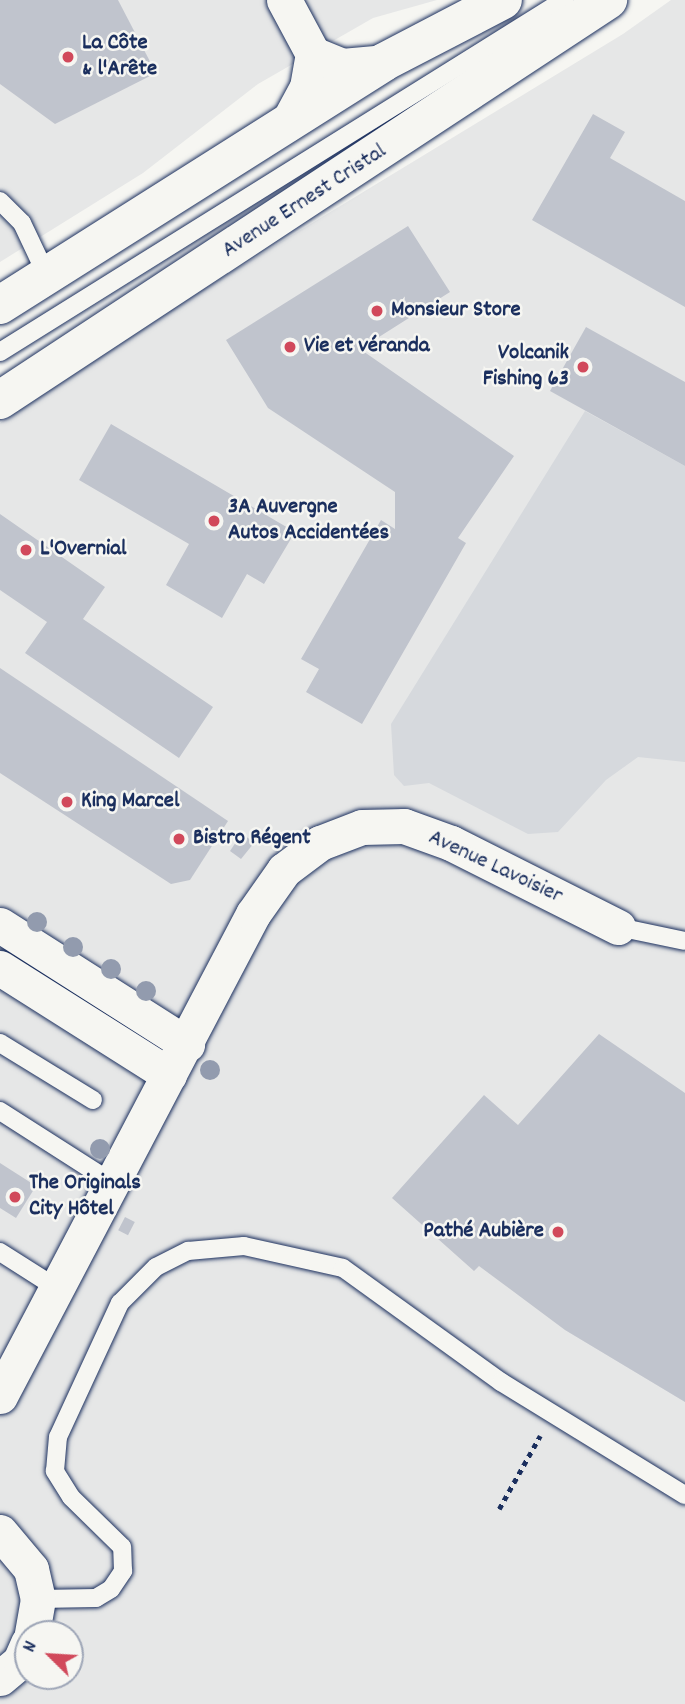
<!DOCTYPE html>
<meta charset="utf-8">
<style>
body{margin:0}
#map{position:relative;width:685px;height:1704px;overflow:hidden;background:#f6f6f2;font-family:Dekko,sans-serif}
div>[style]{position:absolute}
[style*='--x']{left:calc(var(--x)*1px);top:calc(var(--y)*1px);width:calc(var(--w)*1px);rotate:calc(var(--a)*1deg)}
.built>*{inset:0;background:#e6e7e7}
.green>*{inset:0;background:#d6d9dd}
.building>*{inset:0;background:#c0c4cd;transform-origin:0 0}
.path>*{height:4.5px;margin-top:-2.25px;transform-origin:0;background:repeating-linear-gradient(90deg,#1b2f5e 0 5px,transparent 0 10px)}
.roads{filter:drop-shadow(0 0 2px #1b2f5e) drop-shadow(0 0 2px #1b2f5e)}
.lane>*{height:18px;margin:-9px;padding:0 9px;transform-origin:9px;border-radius:9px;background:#f6f6f2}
.street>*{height:35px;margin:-17.5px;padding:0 17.5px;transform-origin:17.5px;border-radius:17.5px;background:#f6f6f2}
.secondary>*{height:38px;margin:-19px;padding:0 19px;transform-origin:19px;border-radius:19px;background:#f6f6f2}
.trees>*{width:20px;height:20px;margin:-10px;border-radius:50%;background:#929bae}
.dots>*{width:19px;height:19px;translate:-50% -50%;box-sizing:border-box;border:4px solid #f6f6f2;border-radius:50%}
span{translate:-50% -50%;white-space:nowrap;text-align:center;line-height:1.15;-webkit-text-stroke:5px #f6f6f2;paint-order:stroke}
.poi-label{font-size:23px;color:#1b2f5e;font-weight:700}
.left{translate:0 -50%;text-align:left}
.right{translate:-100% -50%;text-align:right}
.street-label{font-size:23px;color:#1b2f5e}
.north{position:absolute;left:14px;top:1620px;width:70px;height:70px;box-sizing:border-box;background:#f6f6f2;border:2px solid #9ea6b7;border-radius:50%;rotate:294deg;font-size:19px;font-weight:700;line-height:28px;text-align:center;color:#1b2f5e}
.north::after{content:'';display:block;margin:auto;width:24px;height:32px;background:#d1495b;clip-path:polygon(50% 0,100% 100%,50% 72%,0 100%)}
</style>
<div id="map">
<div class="built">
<div style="clip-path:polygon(0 0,437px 0,373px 18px,258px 84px,143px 173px,0 262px)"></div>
<div style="clip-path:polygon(evenodd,671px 0,685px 0,685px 1704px,0 1704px,0 423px,156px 318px,623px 34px,671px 0,28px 1634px,70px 1634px,70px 1676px,28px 1676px,28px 1634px)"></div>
</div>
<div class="green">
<div style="clip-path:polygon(585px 411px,685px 466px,685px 762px,638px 757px,606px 780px,558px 832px,528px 834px,429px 783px,404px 786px,394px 775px,391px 724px)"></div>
</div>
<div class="building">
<div style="clip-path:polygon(0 0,118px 0,156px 73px,55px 124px,0 84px)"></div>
<div style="clip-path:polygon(593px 114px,625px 132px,610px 158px,685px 201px,685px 307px,532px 220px)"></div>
<div style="clip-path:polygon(408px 226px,450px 292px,360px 349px,514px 456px,458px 538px,466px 543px,362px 724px,306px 692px,319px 669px,301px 659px,381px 520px,395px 529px,395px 492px,268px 408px,226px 340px)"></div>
<div style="clip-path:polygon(586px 327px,685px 382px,685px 466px,550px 391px)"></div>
<div style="clip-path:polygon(111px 424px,295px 532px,264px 584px,247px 574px,222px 618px,166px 585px,189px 544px,79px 480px)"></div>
<div style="clip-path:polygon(0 514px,105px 587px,83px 619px,213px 707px,179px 758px,25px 653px,47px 622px,0 590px)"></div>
<div style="clip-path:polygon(0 668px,228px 821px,190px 880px,171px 884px,0 773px)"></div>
<div style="clip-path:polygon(242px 833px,254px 843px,241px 859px,230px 851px)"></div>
<div style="clip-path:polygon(599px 1034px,685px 1093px,685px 1402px,565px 1330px,479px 1266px,474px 1271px,392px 1198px,484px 1095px,518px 1125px)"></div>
<div style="clip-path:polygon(0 1163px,36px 1186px,16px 1218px,0 1208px)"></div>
<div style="left:125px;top:1217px;width:11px;height:15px;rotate:27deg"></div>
</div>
<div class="path">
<div style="--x:499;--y:1509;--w:84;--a:-60.7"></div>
</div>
<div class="roads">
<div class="lane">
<div style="--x:0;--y:201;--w:31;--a:45"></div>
<div style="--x:22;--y:223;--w:56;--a:64.8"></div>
<div style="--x:0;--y:352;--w:665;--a:-31.97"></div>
<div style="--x:618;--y:927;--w:68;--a:11.8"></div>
<div style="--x:0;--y:1043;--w:109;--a:31.5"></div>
<div style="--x:0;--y:1111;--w:132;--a:32.6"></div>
<div style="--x:0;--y:1252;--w:65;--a:32.5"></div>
<div style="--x:38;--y:1599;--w:58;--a:-1"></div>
<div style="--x:96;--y:1598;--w:17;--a:-31"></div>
<div style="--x:111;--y:1589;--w:22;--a:-56"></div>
<div style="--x:123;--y:1571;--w:24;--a:-92"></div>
<div style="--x:122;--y:1547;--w:71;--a:-135.6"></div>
<div style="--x:71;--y:1497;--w:31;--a:-122"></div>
<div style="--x:55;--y:1471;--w:34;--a:-85"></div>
<div style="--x:58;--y:1437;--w:148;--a:-65.2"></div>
<div style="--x:120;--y:1303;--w:51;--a:-45"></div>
<div style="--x:156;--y:1267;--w:36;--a:-27"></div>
<div style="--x:188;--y:1251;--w:56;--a:-5.1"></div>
<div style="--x:244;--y:1246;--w:101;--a:12.5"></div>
<div style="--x:343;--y:1268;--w:195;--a:35.8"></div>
<div style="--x:501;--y:1382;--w:216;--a:31.6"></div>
</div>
<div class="street">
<div style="--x:284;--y:0;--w:61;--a:61.8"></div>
<div style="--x:313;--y:54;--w:31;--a:22"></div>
<div style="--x:342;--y:66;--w:42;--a:-5.4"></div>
<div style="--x:287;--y:124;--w:42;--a:-61.6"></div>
<div style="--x:307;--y:87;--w:34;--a:-80"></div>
<div style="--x:0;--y:925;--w:222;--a:32.5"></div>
<div style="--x:0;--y:968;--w:200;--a:32.3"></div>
<div style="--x:0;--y:1396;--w:544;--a:-62.31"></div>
<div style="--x:253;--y:914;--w:54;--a:-54.8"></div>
<div style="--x:284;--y:870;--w:45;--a:-36.9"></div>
<div style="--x:320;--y:843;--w:45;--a:-20.9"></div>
<div style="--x:362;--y:827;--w:42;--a:-1.4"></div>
<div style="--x:404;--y:826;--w:50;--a:19.9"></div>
<div style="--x:451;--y:843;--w:187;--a:26.7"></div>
<div style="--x:0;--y:1532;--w:48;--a:50"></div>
<div style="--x:31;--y:1569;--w:31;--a:77"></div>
<div style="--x:38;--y:1599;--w:36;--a:100"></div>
<div style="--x:0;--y:1678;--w:26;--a:-40"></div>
<div style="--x:20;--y:1661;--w:20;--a:-66"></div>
</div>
<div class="secondary">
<div style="--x:0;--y:305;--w:454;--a:-32.3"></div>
<div style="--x:384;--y:62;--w:134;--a:-27.5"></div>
<div style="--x:0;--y:400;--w:728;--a:-33.34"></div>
</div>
</div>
<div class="trees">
<div style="left:37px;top:922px"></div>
<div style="left:73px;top:947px"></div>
<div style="left:111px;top:969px"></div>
<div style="left:146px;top:991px"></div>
<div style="left:210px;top:1070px"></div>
<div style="left:100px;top:1149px"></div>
</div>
<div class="dots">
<div style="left:68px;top:57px;background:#d1495b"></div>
<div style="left:377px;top:311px;background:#d1495b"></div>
<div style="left:290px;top:347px;background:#d1495b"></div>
<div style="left:583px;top:367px;background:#d1495b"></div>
<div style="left:214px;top:521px;background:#d1495b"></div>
<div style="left:26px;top:550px;background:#d1495b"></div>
<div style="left:67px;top:802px;background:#d1495b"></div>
<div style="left:179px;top:839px;background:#d1495b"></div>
<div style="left:15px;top:1197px;background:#d1495b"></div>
<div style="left:558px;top:1232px;background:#d1495b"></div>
</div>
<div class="poi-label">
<span class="left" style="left:82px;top:57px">La Côte<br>&amp; l'Arête</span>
<span class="left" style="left:391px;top:311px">Monsieur Store</span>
<span class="left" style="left:304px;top:347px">Vie et véranda</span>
<span class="right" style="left:569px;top:367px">Volcanik<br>Fishing 63</span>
<span class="left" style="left:228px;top:521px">3A Auvergne<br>Autos Accidentées</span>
<span class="left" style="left:40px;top:550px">L'Overnial</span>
<span class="left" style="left:81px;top:802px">King Marcel</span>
<span class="left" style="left:193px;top:839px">Bistro Régent</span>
<span class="left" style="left:29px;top:1197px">The Originals<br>City Hôtel</span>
<span class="right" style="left:544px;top:1232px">Pathé Aubière</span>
</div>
<div class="street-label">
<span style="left:305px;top:202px;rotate:-33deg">Avenue Ernest Cristal</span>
<span style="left:495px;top:868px;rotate:25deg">Avenue Lavoisier</span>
</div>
<div class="north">N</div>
</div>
